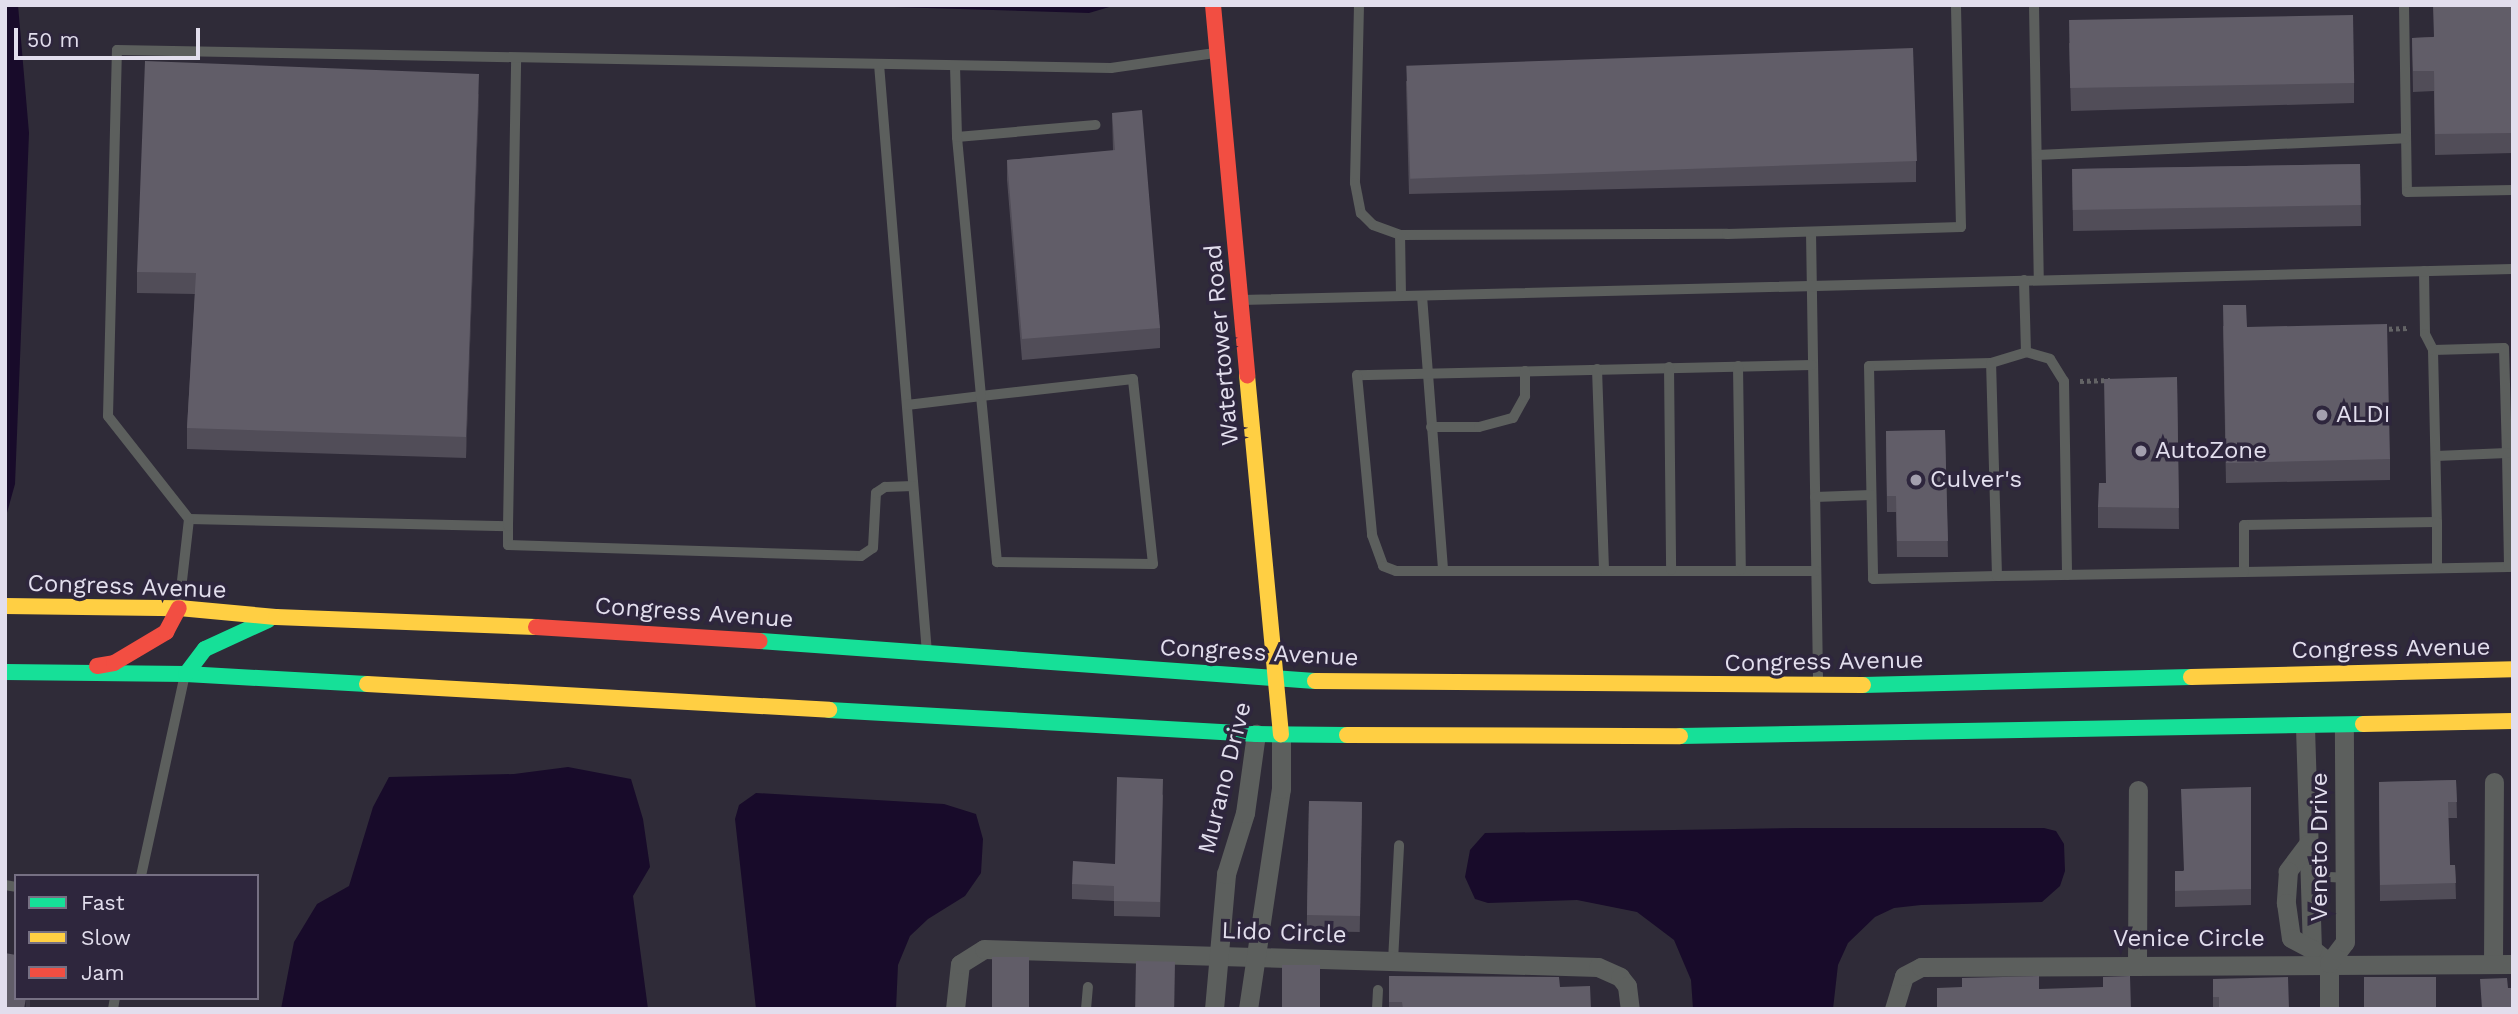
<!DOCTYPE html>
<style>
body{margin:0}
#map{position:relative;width:2518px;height:1014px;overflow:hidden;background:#2f2b38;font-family:"Work Sans",sans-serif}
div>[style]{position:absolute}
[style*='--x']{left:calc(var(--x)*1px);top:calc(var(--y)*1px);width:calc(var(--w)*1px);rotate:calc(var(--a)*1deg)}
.water>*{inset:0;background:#180b2a}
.path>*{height:4.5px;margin-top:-2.25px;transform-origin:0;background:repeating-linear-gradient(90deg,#636365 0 3.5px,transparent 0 7px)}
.lane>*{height:10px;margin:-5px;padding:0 5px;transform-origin:5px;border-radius:5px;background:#5c5f5d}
.street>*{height:19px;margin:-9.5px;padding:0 9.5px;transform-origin:9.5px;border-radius:9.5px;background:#5c5f5d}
.fast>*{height:16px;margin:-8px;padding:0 8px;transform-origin:8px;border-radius:8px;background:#16e098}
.slow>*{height:16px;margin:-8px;padding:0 8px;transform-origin:8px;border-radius:8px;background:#ffcf43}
.jam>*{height:16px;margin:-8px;padding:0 8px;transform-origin:8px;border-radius:8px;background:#f24e42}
.wall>*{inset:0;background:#514d58;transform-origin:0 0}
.shaded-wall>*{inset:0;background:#3d3945;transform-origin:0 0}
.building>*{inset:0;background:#615d68;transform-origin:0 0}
.dots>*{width:19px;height:19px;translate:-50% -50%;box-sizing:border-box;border:4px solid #2e263d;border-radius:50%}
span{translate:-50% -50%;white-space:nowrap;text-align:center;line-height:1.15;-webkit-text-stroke:7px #2e263d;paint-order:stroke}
.street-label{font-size:24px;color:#e2deed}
.poi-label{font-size:24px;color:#e2deed}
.left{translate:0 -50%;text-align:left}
.frame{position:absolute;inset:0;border:7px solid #e2deed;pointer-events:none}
.legend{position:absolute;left:14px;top:874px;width:245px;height:126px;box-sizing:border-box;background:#2e263d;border:2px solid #767083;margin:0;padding:9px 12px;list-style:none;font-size:21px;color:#e2deed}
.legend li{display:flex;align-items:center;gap:14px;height:35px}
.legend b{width:35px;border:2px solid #767083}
.scale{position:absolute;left:14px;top:28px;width:186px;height:32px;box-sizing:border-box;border:4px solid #e2deed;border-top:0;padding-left:9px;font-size:21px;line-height:24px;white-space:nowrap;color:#e2deed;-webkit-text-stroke:5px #2e263d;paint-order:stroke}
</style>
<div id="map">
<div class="water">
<div style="clip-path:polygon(5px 5px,18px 5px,29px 133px,15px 484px,5px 520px)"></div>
<div style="clip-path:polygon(828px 5px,1116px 5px,1089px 13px)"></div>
<div style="clip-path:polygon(568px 767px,631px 779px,643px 819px,650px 867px,633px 896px,648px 1009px,281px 1009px,294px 942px,317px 904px,349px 886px,373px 807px,389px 777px,514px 774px)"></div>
<div style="clip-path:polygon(756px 793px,944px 804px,976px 814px,983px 839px,981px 873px,965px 896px,928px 919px,910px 936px,898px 965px,896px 1009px,756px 1009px,735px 819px,739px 805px)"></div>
<div style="clip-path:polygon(1798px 828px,2044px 828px,2056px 831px,2064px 844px,2065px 871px,2060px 886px,2042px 902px,1921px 905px,1894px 908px,1875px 917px,1848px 943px,1838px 965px,1833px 1009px,1693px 1009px,1691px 980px,1674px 940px,1637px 912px,1577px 900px,1488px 903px,1475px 899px,1465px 877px,1470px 850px,1485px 833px)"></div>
</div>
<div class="path">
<div style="--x:2382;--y:329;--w:26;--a:-2"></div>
<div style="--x:2080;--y:381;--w:30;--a:-2"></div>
</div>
<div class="lane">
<div style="--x:1359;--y:5;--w:178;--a:91.3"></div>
<div style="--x:1355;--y:183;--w:31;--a:79"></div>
<div style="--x:1361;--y:213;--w:17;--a:45"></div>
<div style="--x:1373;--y:225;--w:29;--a:20"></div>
<div style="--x:2034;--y:5;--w:275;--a:89"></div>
<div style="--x:2404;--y:5;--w:187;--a:89.1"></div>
<div style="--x:2407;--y:192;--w:106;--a:-1.1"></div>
<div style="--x:879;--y:64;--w:591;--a:85.34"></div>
<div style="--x:957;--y:137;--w:139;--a:-5"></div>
<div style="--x:2037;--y:155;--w:369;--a:-2.6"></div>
<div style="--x:1811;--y:232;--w:454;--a:89.1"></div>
<div style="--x:2424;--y:271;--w:63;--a:89.1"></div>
<div style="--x:2425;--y:334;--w:18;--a:63"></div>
<div style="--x:2433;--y:350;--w:172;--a:88.7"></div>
<div style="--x:2437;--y:522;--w:193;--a:179.1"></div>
<div style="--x:2244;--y:525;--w:47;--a:90"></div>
<div style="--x:2244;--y:572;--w:265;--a:-1.1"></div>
<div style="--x:2509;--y:567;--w:114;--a:-91"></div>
<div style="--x:2507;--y:453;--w:6;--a:0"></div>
<div style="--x:1401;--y:296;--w:61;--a:-90.9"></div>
<div style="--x:1400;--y:235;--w:327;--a:-0.2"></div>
<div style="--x:1727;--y:234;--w:234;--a:-1.7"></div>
<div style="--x:1961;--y:227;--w:222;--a:-91.3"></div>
<div style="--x:1422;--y:296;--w:275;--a:85.6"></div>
<div style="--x:1241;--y:300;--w:1272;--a:-1.4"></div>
<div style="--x:2433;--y:350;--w:71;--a:-1.6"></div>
<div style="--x:2504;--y:348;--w:105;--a:88.4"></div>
<div style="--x:2507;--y:453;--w:71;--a:177.6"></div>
<div style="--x:2026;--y:352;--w:25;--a:16"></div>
<div style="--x:2050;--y:359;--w:26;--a:58"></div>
<div style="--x:2064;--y:381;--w:194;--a:89.1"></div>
<div style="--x:1991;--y:363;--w:122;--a:178.6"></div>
<div style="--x:1869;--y:366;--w:213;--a:88.9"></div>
<div style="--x:1873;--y:579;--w:124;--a:-1.4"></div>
<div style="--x:1997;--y:576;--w:213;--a:-91.6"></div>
<div style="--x:1991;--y:363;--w:37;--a:-17"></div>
<div style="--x:2026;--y:352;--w:72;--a:-91.6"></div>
<div style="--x:1812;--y:365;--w:455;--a:178.7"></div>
<div style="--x:1357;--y:375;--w:161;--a:84.6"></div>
<div style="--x:1372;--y:535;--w:33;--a:70"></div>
<div style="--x:1383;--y:566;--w:14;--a:21"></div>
<div style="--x:1396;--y:571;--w:420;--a:0"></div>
<div style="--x:1738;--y:366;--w:204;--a:89.2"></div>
<div style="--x:1669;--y:367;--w:203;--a:89.4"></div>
<div style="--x:1597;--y:369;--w:201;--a:88"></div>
<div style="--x:907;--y:405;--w:75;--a:-6.9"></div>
<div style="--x:981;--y:396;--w:167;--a:84.5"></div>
<div style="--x:997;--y:562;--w:156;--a:0.7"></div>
<div style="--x:1153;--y:564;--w:186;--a:-96.2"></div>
<div style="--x:1133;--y:379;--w:153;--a:173.6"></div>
<div style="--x:981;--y:396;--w:260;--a:-95.3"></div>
<div style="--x:957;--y:137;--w:71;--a:-91.6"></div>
<div style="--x:1431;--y:427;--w:48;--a:0"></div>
<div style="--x:1479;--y:427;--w:35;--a:-15"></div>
<div style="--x:1513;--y:418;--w:25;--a:-61"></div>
<div style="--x:1525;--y:396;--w:25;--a:-90"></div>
<div style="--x:1815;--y:497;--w:56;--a:-2"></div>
<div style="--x:189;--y:519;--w:319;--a:1.3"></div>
<div style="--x:508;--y:526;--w:19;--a:90"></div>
<div style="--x:508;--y:545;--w:353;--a:1.8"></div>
<div style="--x:861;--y:556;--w:14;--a:-34"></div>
<div style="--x:873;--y:548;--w:55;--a:-86.9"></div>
<div style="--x:876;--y:493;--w:11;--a:-34"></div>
<div style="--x:885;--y:487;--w:28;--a:-2"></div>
<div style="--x:2437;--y:522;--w:45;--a:90"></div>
<div style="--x:508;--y:526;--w:468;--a:-89"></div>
<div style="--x:1997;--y:576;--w:247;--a:-0.9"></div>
<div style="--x:179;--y:607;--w:89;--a:-83.5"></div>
<div style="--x:189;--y:519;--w:131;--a:-128.2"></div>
<div style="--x:108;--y:416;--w:366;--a:-88.6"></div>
<div style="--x:117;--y:50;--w:994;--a:1.04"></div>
<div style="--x:1111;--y:68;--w:105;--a:-8.2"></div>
<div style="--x:141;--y:876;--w:207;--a:-77.7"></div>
<div style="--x:2309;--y:876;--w:35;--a:3"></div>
<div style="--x:5;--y:885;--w:11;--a:10"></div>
<div style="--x:1393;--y:961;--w:116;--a:-87"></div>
<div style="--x:113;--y:1009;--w:11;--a:-80"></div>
<div style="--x:1086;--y:1009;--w:22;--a:-85"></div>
<div style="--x:1377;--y:1009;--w:19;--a:-87"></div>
</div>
<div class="street">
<div style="--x:2305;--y:727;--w:222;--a:88.2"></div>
<div style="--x:2312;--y:949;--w:22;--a:39"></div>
<div style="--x:2308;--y:844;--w:34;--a:127"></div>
<div style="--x:2288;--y:871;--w:32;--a:94"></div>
<div style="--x:2286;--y:903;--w:35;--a:82"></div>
<div style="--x:2291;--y:938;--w:24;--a:28"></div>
<div style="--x:2137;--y:964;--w:174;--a:-89.7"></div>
<div style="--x:2493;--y:964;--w:182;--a:-89.7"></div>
<div style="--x:955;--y:1009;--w:45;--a:-83.7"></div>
<div style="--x:960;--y:964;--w:28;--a:-32"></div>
<div style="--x:984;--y:949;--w:614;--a:1.68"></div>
<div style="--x:1598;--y:967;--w:24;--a:24"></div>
<div style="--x:1620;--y:977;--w:11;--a:52"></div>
<div style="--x:1627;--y:986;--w:23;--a:83"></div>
<div style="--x:1214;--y:1009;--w:136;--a:-84.9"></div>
<div style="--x:1226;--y:874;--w:64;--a:-72.7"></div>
<div style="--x:1245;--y:813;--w:80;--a:-82.1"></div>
<div style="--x:1248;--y:1009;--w:222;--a:-81.5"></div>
<div style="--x:1281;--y:789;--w:55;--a:-90"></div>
<div style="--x:1894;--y:1009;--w:34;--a:-73"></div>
<div style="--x:1904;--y:976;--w:19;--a:-28"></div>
<div style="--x:1921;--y:967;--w:592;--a:-0.29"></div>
<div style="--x:2329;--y:1009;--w:46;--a:-90"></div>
<div style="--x:2329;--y:963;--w:26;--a:-53"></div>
<div style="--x:2345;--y:942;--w:216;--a:-90.3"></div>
</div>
<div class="fast">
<div style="--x:760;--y:641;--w:556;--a:4.12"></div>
<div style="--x:5;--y:672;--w:181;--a:0.6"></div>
<div style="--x:186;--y:674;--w:181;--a:3.2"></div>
<div style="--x:186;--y:674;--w:31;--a:-53"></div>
<div style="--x:205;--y:649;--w:69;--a:-24.7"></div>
<div style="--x:1863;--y:685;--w:328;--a:-1.4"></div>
<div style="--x:829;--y:710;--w:428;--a:3.2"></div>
<div style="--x:1256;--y:734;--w:91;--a:0.6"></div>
<div style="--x:1680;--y:736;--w:683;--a:-1.01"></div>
</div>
<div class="slow">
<div style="--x:1247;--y:375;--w:361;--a:84.6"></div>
<div style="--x:5;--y:606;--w:174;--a:0.7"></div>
<div style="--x:179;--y:608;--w:97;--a:5.3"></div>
<div style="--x:276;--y:617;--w:260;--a:2.2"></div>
<div style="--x:2191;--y:677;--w:322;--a:-1.4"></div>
<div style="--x:1315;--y:681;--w:548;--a:0.42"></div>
<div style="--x:367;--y:684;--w:463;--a:3.2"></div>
<div style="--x:2363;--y:724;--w:150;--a:-1.1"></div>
<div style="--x:1347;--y:735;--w:333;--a:0.2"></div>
</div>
<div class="jam">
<div style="--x:1213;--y:5;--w:372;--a:84.7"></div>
<div style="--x:536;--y:627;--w:224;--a:3.6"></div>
<div style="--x:97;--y:666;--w:17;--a:-10"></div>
<div style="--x:114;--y:663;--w:61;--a:-30.8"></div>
<div style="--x:166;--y:632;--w:27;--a:-62"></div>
</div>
<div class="wall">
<div style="clip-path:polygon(2513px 5px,2513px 153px,2435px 155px,2434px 91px,2413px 92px,2412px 38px,2433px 37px)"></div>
<div style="clip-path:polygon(2069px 43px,2354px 83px,2354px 103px,2071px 111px)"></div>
<div style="clip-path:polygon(1406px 81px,1916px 161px,1916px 182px,1409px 194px)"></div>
<div style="clip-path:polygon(479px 94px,466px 458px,187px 449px,187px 428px,195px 294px,137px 293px,137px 272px)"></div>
<div style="clip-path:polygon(1112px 113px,1160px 328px,1160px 348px,1022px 360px,1007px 180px,1007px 160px,1113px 151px)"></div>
<div style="left:2360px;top:164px;width:62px;height:288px;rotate:89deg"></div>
<div style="clip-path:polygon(2223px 326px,2247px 327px,2390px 459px,2390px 480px,2226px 483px)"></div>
<div style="clip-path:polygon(2177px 377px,2179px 529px,2098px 528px,2098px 507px,2106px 483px)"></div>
<div style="clip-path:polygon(1945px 430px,1948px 557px,1897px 557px,1896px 512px,1887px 512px,1886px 431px)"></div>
<div style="clip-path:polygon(2456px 780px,2457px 818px,2448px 818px,2450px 865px,2455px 865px,2456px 899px,2380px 901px,2379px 782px)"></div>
<div style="clip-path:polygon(2251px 787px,2251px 905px,2175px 907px,2175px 871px,2183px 871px)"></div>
<div style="clip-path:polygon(1163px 794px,1160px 917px,1114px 916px,1114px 901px,1072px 899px,1072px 884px,1115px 864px)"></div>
<div style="left:1362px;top:802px;width:130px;height:53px;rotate:91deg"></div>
<div style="clip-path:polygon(1389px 976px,1560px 987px,1591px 1009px,1389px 1009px)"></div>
<div style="clip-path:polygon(2213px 979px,2289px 1009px,2213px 1009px)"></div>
</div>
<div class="shaded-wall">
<div style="clip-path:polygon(479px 74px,479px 94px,466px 458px,466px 437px)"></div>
<div style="left:26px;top:998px;width:4px;height:11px"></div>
</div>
<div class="building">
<div style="clip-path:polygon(2433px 5px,2513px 5px,2513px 133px,2435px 134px,2434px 71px,2413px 71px,2412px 38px,2434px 37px)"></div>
<div style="left:2353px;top:15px;width:68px;height:284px;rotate:89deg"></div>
<div style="left:1913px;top:48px;width:113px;height:507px;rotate:88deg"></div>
<div style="clip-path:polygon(145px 61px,479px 74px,466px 437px,187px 428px,196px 273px,137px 272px)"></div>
<div style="clip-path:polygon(1142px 110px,1160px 328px,1022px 339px,1007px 160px,1115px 150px,1112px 113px)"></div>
<div style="left:2360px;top:164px;width:41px;height:288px;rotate:89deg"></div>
<div style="clip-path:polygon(2223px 305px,2246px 305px,2247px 327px,2387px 324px,2390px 459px,2226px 463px)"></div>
<div style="clip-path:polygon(2177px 377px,2179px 508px,2098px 507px,2099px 483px,2106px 483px,2104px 379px)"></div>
<div style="clip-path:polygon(1945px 430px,1948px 541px,1897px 541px,1896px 496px,1887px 496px,1886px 431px)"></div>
<div style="clip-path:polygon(1117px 777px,1163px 779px,1160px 902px,1114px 901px,1114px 886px,1072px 884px,1073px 861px,1115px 864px)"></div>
<div style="clip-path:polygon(2456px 780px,2457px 802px,2448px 802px,2450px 865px,2455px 865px,2456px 883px,2380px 885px,2379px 782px)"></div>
<div style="clip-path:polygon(2251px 787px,2251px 889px,2175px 891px,2175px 871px,2184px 871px,2181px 789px)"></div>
<div style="left:1362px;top:802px;width:114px;height:53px;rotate:91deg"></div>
<div style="clip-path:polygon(5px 953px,16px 955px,16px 998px,26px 998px,24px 1009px,5px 1009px)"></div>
<div style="left:992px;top:957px;width:37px;height:52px"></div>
<div style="left:1136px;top:961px;width:39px;height:48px;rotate:1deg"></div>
<div style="left:1282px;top:965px;width:38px;height:44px"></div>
<div style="clip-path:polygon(1389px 976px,1559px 977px,1560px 987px,1590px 986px,1591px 1009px,1403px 1009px,1402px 1002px,1389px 1002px)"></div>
<div style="clip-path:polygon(2039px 976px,2039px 989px,2103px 987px,2103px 977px,2130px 976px,2131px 1009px,1937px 1009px,1937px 988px,1962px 987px,1962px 978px)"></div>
<div style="clip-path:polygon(2288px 977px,2289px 1009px,2219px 1009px,2219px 997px,2213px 997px,2213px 979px)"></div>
<div style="left:2436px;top:977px;width:32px;height:72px;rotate:90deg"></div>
<div style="clip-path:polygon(2507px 978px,2508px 988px,2513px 988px,2513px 1009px,2482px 1009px,2480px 979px)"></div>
</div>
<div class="dots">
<div style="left:2322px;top:415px;background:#a39fae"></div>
<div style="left:2141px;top:451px;background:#a39fae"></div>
<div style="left:1916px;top:480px;background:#a39fae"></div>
</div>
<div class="street-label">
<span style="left:1222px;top:345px;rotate:-95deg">Watertower Road</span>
<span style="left:127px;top:587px;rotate:2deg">Congress Avenue</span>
<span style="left:694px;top:613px;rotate:4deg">Congress Avenue</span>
<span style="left:2391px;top:649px;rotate:-1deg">Congress Avenue</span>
<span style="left:1259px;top:653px;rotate:3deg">Congress Avenue</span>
<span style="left:1824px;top:662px;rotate:-1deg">Congress Avenue</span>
<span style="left:1225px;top:778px;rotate:-76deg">Murano Drive</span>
<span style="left:2320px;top:847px;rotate:-90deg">Veneto Drive</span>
<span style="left:1284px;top:933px;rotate:2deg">Lido Circle</span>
<span style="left:2189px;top:939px">Venice Circle</span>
</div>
<div class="poi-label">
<span class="left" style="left:2336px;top:415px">ALDI</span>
<span class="left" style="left:2155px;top:451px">AutoZone</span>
<span class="left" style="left:1930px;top:480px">Culver's</span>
</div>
<div class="frame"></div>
<ul class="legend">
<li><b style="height:9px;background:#16e098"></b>Fast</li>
<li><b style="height:9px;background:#ffcf43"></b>Slow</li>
<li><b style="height:9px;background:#f24e42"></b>Jam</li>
</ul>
<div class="scale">50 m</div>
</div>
